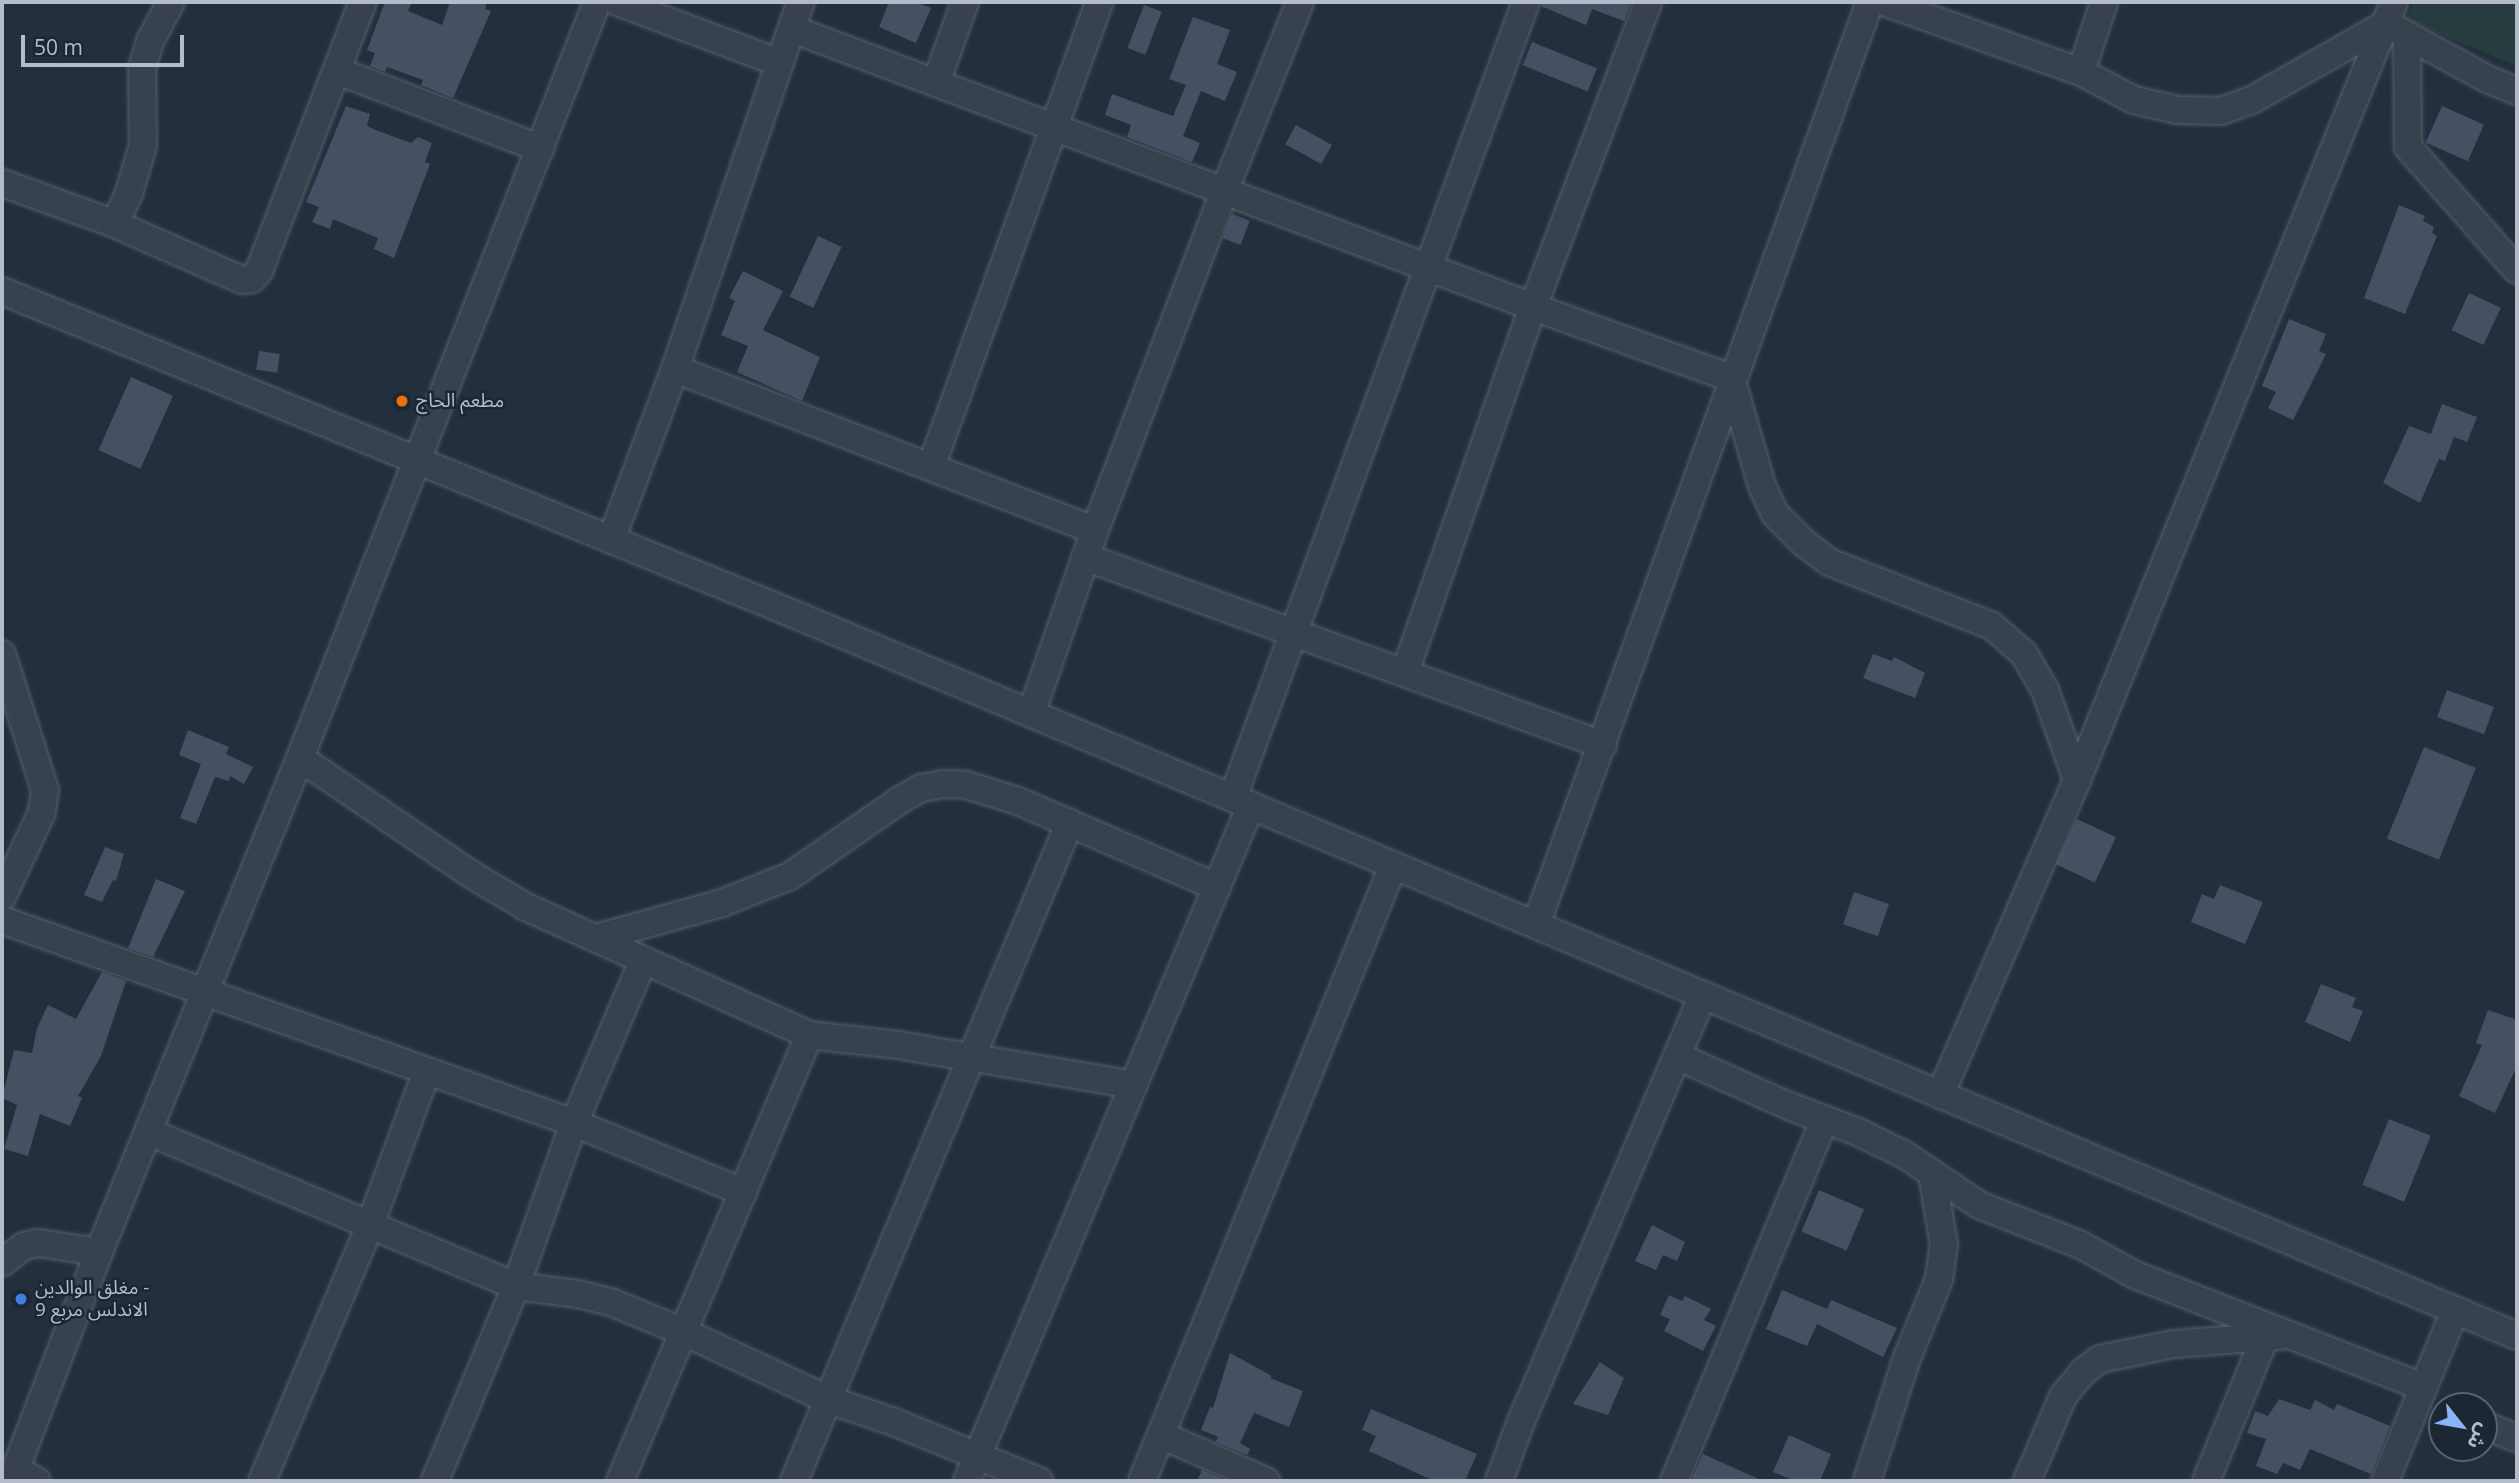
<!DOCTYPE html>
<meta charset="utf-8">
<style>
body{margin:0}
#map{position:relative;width:2519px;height:1483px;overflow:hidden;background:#242f3e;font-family:"Open Sans","Noto Sans Arabic",sans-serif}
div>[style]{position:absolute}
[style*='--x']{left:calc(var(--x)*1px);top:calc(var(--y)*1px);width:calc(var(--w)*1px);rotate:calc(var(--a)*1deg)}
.green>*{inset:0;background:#263c3f}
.building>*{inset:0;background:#455162;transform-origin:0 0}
.roads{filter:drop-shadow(0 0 2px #565f6c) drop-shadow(0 0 2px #565f6c)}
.minor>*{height:26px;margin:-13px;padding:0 13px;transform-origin:13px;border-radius:13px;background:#38414e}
.dots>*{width:19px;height:19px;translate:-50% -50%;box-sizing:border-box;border:4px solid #1d2633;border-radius:50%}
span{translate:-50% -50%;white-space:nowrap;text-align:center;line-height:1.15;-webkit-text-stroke:5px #1d2633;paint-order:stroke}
.poi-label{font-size:19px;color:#b4bcc9}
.left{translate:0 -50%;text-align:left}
.frame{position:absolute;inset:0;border:4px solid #b4bcc9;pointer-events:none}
.north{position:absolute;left:2428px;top:1392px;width:70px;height:70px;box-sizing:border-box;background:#1d2633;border:2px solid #59626f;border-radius:50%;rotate:121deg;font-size:19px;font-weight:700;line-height:28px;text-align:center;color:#b4bcc9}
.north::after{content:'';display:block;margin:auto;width:24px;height:32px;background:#8ab4f8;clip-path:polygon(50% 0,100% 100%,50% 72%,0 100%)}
.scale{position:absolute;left:21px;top:35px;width:163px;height:32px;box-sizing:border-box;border:4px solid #b4bcc9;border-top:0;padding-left:9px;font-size:21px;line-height:24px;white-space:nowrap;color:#b4bcc9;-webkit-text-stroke:5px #1d2633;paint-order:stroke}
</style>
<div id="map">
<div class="green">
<div style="clip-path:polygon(2414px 2px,2517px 2px,2517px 66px,2406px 20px)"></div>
</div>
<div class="building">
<div style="clip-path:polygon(385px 2px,412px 2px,408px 11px,442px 25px,450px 2px,487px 2px,485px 9px,491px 11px,453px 98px,421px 85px,423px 80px,387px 67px,385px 72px,370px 66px,375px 53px,367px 50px)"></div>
<div style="clip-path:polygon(889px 2px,916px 2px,931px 8px,916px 43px,879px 27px)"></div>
<div style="clip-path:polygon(1541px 2px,1631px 2px,1624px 21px,1592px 9px,1586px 25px,1541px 6px)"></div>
<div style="left:1144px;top:5px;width:19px;height:46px;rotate:21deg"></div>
<div style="clip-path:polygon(1193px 17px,1230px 30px,1217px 64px,1237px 72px,1225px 101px,1201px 91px,1183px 136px,1200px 143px,1192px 162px,1127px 137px,1131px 125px,1105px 115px,1112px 94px,1173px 116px,1186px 85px,1169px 79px)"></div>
<div style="left:1532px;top:42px;width:70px;height:25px;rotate:22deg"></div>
<div style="clip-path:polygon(346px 106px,370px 114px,367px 126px,378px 131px,411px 143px,418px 137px,432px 143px,425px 162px,430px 164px,394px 258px,374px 249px,378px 238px,366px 233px,333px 219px,330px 229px,312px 222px,319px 207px,306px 202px)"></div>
<div style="left:2442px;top:106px;width:46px;height:40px;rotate:24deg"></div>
<div style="left:1296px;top:125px;width:41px;height:22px;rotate:29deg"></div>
<div style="clip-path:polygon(2399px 205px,2425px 216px,2423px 221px,2434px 227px,2432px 233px,2437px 236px,2405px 314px,2364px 298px)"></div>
<div style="left:1232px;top:214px;width:19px;height:26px;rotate:21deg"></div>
<div style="left:818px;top:236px;width:26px;height:67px;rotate:25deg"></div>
<div style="clip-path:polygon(743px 271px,783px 291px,763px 330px,820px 357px,802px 401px,737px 372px,748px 346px,721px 335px,735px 301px,729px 298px)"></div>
<div style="left:2469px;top:293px;width:35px;height:41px;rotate:25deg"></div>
<div style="clip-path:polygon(2289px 319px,2326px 334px,2319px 351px,2326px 354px,2293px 420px,2268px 408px,2276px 392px,2262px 386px)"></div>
<div style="left:259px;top:351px;width:21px;height:19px;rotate:8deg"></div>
<div style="left:131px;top:377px;width:46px;height:80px;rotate:24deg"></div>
<div style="clip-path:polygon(2442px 404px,2477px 417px,2467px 442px,2454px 437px,2445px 461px,2439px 459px,2420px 503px,2383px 483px,2409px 426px,2431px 434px)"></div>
<div style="clip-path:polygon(1873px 654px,1892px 661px,1894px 657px,1925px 673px,1915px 698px,1863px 678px)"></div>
<div style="left:2447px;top:690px;width:50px;height:29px;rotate:20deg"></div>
<div style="clip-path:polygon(188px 730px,229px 747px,226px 754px,253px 767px,244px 784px,230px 776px,229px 781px,215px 777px,196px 824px,180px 818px,201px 764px,179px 755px)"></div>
<div style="left:2424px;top:747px;width:56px;height:99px;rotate:22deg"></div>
<div style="left:2077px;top:819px;width:43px;height:50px;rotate:25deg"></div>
<div style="clip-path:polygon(105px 847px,124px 854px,116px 881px,113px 880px,102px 902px,84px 895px)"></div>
<div style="clip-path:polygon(156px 879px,185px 891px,153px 957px,128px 948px)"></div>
<div style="clip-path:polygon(2220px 885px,2263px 902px,2245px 944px,2191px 922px,2202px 894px,2214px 899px)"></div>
<div style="left:1854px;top:892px;width:37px;height:34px;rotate:19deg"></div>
<div style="clip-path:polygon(102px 972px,126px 981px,101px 1056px,78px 1096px,82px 1098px,70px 1126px,40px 1114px,28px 1156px,4px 1149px,17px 1105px,2px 1098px,14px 1050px,32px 1053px,37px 1028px,48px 1005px,76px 1019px)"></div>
<div style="clip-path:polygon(2321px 984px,2356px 998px,2352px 1007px,2363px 1011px,2350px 1042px,2305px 1022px)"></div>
<div style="clip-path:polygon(2488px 1010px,2517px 1020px,2517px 1066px,2495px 1113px,2459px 1096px,2482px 1045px,2476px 1043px)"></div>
<div style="left:2389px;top:1119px;width:45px;height:71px;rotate:22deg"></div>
<div style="left:1819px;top:1190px;width:49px;height:45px;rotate:23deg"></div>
<div style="clip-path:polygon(1652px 1225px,1685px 1242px,1677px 1261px,1663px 1255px,1656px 1270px,1635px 1261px)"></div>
<div style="clip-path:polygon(1782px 1290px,1827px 1309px,1831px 1300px,1897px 1328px,1883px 1357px,1817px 1324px,1807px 1346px,1766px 1329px)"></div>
<div style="clip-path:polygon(1669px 1295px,1682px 1301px,1685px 1296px,1711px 1309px,1704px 1320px,1716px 1326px,1703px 1351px,1664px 1331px,1670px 1319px,1660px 1315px)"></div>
<div style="clip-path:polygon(1230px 1353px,1272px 1376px,1270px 1378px,1303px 1391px,1289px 1427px,1254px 1413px,1240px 1443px,1250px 1449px,1247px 1455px,1216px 1442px,1218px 1437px,1201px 1430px,1210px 1407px,1213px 1408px)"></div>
<div style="clip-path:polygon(1600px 1362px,1624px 1378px,1608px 1415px,1573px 1404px)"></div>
<div style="clip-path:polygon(2279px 1399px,2310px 1410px,2315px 1400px,2334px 1410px,2337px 1404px,2390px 1426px,2371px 1474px,2310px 1449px,2300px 1470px,2283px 1463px,2277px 1474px,2256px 1466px,2266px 1439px,2247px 1433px,2255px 1411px,2268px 1416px)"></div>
<div style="clip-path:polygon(1371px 1409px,1477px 1454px,1465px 1481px,1434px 1481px,1369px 1451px,1376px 1436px,1362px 1430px)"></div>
<div style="clip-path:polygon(1789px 1435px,1831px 1454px,1820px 1481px,1795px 1481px,1773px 1472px)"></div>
<div style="clip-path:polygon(1703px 1454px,1763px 1481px,1699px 1481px,1692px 1478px)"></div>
<div style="clip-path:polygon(1202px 1470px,1227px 1481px,1197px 1481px)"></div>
</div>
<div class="roads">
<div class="minor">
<div style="--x:617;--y:2;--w:174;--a:20.5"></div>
<div style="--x:1884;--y:2;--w:209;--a:19.6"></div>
<div style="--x:2081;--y:72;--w:60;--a:27.8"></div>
<div style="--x:2134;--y:100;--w:45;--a:12.8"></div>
<div style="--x:2178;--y:110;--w:43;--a:1.3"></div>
<div style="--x:2221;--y:111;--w:33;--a:-20"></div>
<div style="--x:2252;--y:100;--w:154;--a:-29.6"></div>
<div style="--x:2394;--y:28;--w:106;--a:28.7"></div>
<div style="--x:2487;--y:79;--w:32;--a:22"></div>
<div style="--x:792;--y:29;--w:791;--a:20.56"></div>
<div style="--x:1533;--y:307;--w:210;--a:19.7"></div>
<div style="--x:1731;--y:378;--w:112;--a:74"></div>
<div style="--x:1762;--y:486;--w:31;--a:65"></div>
<div style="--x:1775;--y:514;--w:41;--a:45"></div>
<div style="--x:1804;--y:543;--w:31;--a:37"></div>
<div style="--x:1829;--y:562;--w:175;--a:21.4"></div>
<div style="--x:1992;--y:626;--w:43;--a:41.2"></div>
<div style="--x:2024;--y:654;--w:42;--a:59.7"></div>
<div style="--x:2045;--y:690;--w:96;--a:70.4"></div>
<div style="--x:2407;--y:36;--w:111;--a:89.5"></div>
<div style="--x:2408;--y:147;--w:164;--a:48.5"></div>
<div style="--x:338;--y:71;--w:217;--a:21"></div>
<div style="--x:2081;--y:72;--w:74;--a:-71.8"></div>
<div style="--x:936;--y:83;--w:86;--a:-70.3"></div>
<div style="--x:2;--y:183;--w:120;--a:19.9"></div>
<div style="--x:115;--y:224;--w:139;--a:23.8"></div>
<div style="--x:242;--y:280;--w:10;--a:-6"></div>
<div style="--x:252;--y:279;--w:11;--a:-49"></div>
<div style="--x:259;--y:271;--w:288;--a:-68.9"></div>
<div style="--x:115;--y:224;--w:34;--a:-66"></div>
<div style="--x:129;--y:193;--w:50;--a:-73.7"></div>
<div style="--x:143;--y:145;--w:77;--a:-90.7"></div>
<div style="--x:142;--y:68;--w:28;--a:-73"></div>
<div style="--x:150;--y:41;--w:44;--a:-61.7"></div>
<div style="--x:2;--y:291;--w:852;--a:22.2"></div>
<div style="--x:791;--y:613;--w:1871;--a:22.73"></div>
<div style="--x:675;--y:369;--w:450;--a:21"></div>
<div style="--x:931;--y:467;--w:494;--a:-70.1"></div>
<div style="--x:611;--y:540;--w:183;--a:-69.5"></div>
<div style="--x:675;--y:369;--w:388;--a:-71.1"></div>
<div style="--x:1085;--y:557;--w:551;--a:19.95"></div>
<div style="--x:2;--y:654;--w:143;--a:72.5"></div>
<div style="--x:45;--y:790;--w:22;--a:98"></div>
<div style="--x:42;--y:812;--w:94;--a:115.2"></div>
<div style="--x:1405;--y:672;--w:387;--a:-70.7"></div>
<div style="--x:1533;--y:307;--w:326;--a:-69.3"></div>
<div style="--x:1031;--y:714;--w:195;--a:-70.8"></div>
<div style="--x:1095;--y:530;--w:365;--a:-69.1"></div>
<div style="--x:1225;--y:189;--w:201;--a:-68.1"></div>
<div style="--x:300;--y:758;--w:204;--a:34.2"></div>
<div style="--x:469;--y:873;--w:66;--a:30.8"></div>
<div style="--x:526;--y:907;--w:311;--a:24.3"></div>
<div style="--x:809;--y:1035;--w:90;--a:6.4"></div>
<div style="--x:898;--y:1045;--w:239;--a:9.6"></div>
<div style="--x:1233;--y:797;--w:847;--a:-69.77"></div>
<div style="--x:2;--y:920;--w:607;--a:19.54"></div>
<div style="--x:574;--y:1123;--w:173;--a:109.6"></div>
<div style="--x:516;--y:1286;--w:211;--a:112.6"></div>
<div style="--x:1536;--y:925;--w:982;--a:-70.11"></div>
<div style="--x:596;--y:938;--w:131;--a:-15.5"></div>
<div style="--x:722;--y:903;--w:73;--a:-21.7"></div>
<div style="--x:790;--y:876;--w:134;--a:-34.6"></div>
<div style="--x:900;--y:800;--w:24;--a:-30"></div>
<div style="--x:921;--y:788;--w:22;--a:-10"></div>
<div style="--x:943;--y:784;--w:23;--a:2"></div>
<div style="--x:966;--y:785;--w:54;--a:17.1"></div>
<div style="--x:1018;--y:801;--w:217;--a:23.4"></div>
<div style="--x:643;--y:961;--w:176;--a:113.1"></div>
<div style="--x:574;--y:1123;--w:183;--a:22.2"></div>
<div style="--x:1677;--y:1056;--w:123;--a:24.1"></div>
<div style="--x:1789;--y:1106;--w:74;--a:20.6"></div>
<div style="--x:1858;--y:1132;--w:52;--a:26.1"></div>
<div style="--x:1905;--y:1155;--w:89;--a:34"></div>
<div style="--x:1979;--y:1205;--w:110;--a:21.4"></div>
<div style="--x:2081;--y:1245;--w:60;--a:29.1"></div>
<div style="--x:2133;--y:1274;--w:311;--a:21.3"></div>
<div style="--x:1940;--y:1095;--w:344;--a:-66.5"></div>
<div style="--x:2077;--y:780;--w:840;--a:-67.83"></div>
<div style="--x:149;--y:1132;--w:398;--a:22.8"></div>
<div style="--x:516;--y:1286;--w:63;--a:7.4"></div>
<div style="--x:578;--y:1294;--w:36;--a:14"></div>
<div style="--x:613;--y:1303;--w:77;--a:22.2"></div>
<div style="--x:684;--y:1332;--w:160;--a:25.1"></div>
<div style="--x:829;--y:1400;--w:69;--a:18.7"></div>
<div style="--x:894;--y:1422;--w:157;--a:22.1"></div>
<div style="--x:2;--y:1263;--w:28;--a:-38"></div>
<div style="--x:24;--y:1246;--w:14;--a:-12"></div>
<div style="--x:38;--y:1243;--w:62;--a:8.4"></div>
<div style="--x:2484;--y:1425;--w:35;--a:22"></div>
<div style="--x:1161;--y:1435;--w:115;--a:23.7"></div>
<div style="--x:16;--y:1469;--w:24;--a:30"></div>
<div style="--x:11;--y:1481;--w:245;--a:-69"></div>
<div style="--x:99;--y:1252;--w:533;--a:-67.86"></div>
<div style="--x:300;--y:758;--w:812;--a:-68.55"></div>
<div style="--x:262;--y:1481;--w:278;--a:-67.1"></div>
<div style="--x:370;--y:1225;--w:164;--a:-69.7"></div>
<div style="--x:620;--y:1481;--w:484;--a:-67"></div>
<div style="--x:794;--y:1481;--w:714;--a:-67.28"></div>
<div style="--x:967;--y:1481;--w:733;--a:-67.21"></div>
<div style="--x:1142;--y:1481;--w:664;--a:-67.8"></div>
<div style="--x:1499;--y:1481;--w:61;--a:-69.8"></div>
<div style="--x:1520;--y:1424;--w:466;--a:-66.9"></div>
<div style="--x:1674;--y:1481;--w:392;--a:-67.4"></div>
<div style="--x:1867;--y:1481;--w:129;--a:-72"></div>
<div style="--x:1907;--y:1358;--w:85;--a:-67.9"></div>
<div style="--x:1939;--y:1279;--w:34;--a:-82"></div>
<div style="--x:1944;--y:1245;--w:73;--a:-99.5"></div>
<div style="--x:2027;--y:1481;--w:92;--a:-67"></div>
<div style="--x:2063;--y:1396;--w:33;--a:-50"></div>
<div style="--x:2084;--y:1371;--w:20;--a:-37"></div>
<div style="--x:2100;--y:1359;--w:75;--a:-11.6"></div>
<div style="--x:2173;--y:1344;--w:107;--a:-4.3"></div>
<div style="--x:2206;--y:1481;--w:156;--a:-67.7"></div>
<div style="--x:2385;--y:1481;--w:185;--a:-67.7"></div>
</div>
</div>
<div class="dots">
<div style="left:402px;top:401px;background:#e8710a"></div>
<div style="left:21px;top:1299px;background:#3f7fe0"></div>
</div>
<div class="poi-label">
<span class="left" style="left:416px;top:401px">مطعم الحاج</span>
<span class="left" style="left:35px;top:1299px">مغلق الوالدين -<br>الاندلس مربع 9</span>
</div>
<div class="frame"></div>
<div class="north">ش</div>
<div class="scale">50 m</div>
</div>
